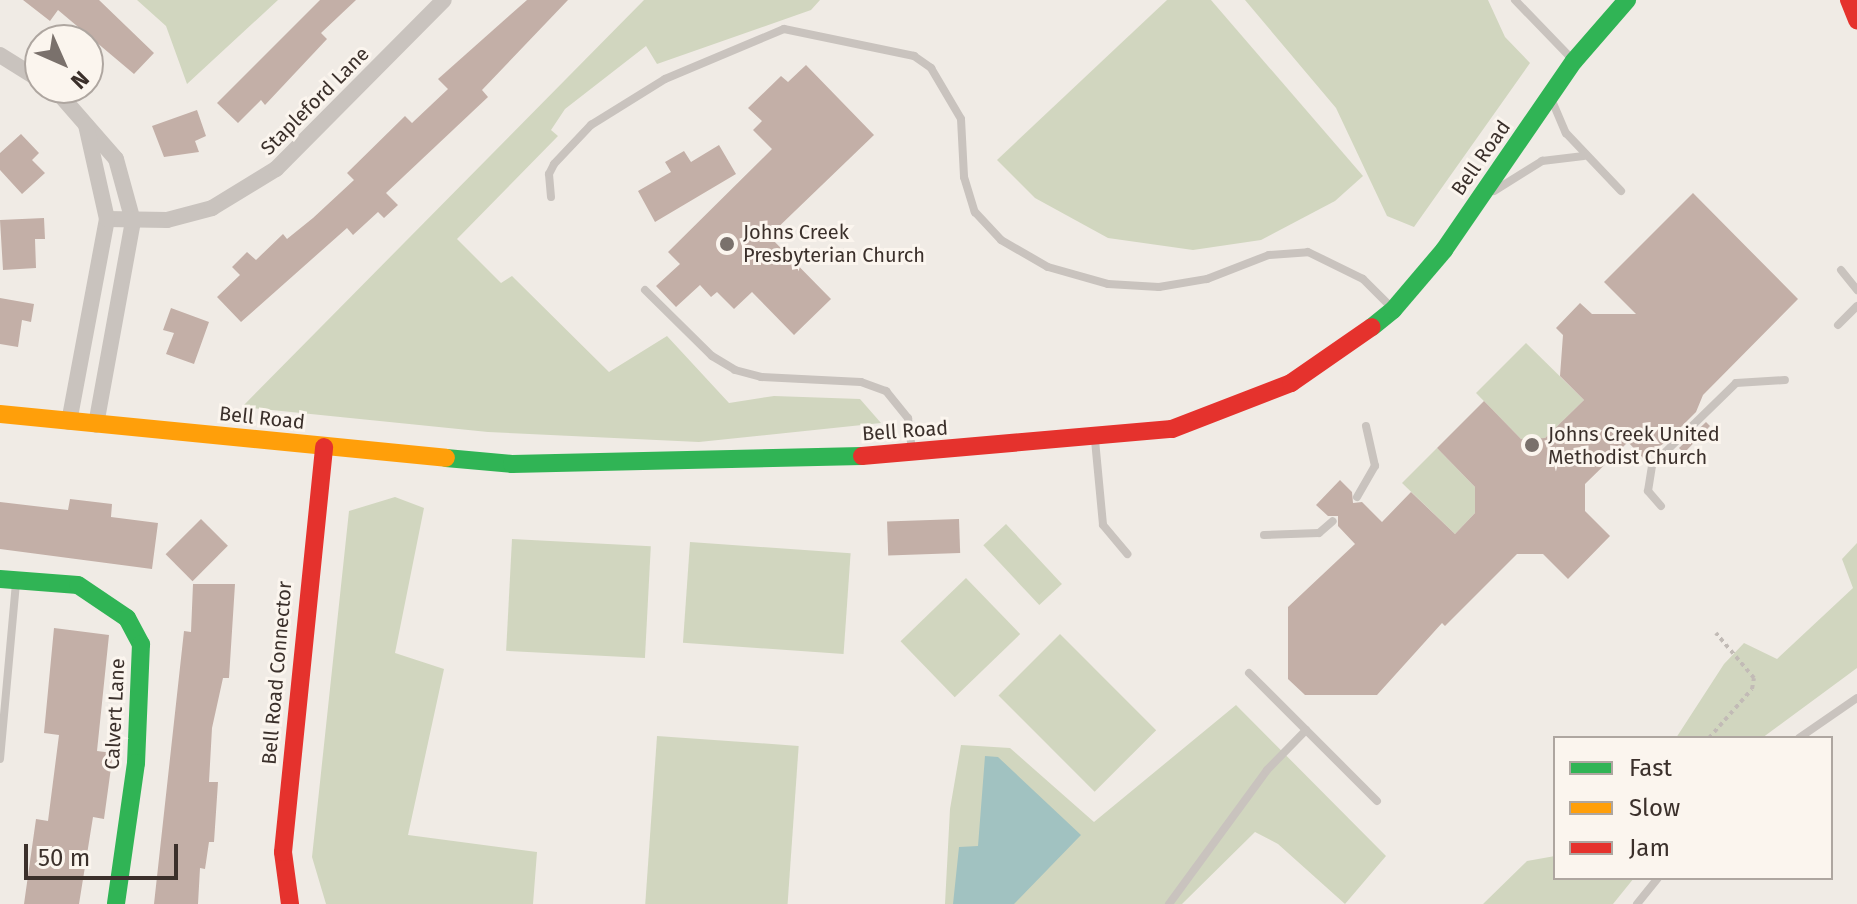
<!DOCTYPE html>
<style>
body{margin:0}
#map{position:relative;width:1857px;height:904px;overflow:hidden;background:#f0ebe5;font-family:"Fira Sans",sans-serif}
div>[style]{position:absolute}
[style*='--x']{left:calc(var(--x)*1px);top:calc(var(--y)*1px);width:calc(var(--w)*1px);rotate:calc(var(--a)*1deg)}
.green>*{inset:0;background:#d1d6bf;transform-origin:0 0}
.water>*{inset:0;background:#a1c2c1}
.building>*{inset:0;background:#c3afa7;transform-origin:0 0}
.path>*{height:4px;margin-top:-2px;transform-origin:0;background:repeating-linear-gradient(90deg,#c2bbb6 0 4px,transparent 0 8px)}
.lane>*{height:8px;margin:-4px;padding:0 4px;transform-origin:4px;border-radius:4px;background:#c9c3be}
.street>*{height:16px;margin:-8px;padding:0 8px;transform-origin:8px;border-radius:8px;background:#c9c3be}
.fast>*{height:18px;margin:-9px;padding:0 9px;transform-origin:9px;border-radius:9px;background:#30b455}
.slow>*{height:18px;margin:-9px;padding:0 9px;transform-origin:9px;border-radius:9px;background:#ff9f0a}
.jam>*{height:18px;margin:-9px;padding:0 9px;transform-origin:9px;border-radius:9px;background:#e5322d}
.dots>*{width:22px;height:22px;translate:-50% -50%;box-sizing:border-box;border:4px solid #fbf5ee;border-radius:50%}
span{translate:-50% -50%;white-space:nowrap;text-align:center;line-height:1.15;-webkit-text-stroke:6px #fbf5ee;paint-order:stroke}
.street-label{font-size:20px;color:#3b302b}
.poi-label{font-size:20px;color:#3b302b}
.left{translate:0 -50%;text-align:left}
.legend{position:absolute;left:1553px;top:736px;width:280px;height:144px;box-sizing:border-box;background:#fbf5ee;border:2px solid #aea6a0;margin:0;padding:10px 14px;list-style:none;font-size:24px;color:#3b302b}
.legend li{display:flex;align-items:center;gap:16px;height:40px}
.legend b{width:40px;border:2px solid #aea6a0}
.north{position:absolute;left:24px;top:24px;width:80px;height:80px;box-sizing:border-box;background:#fbf5ee;border:2px solid #aea6a0;border-radius:50%;rotate:135deg;font-size:22px;font-weight:700;line-height:32px;text-align:center;color:#3b302b}
.north::after{content:'';display:block;margin:auto;width:28px;height:36px;background:#7a716c;clip-path:polygon(50% 0,100% 100%,50% 72%,0 100%)}
.scale{position:absolute;left:24px;top:844px;width:154px;height:36px;box-sizing:border-box;border:4px solid #3b302b;border-top:0;padding-left:10px;font-size:24px;line-height:28px;white-space:nowrap;color:#3b302b;-webkit-text-stroke:6px #fbf5ee;paint-order:stroke}
</style>
<div id="map">
<div class="green">
<div style="clip-path:polygon(137px 0,278px 0,187px 84px,166px 26px)"></div>
<div style="clip-path:polygon(644px 0,820px 0,811px 10px,657px 64px,646px 46px,565px 109px,551px 130px,558px 136px,457px 239px,501px 283px,512px 276px,609px 372px,667px 336px,729px 403px,774px 396px,860px 399px,881px 423px,699px 442px,488px 432px,242px 407px)"></div>
<div style="clip-path:polygon(1167px 0,1211px 0,1363px 176px,1335px 201px,1261px 240px,1193px 250px,1108px 238px,1035px 198px,997px 160px)"></div>
<div style="clip-path:polygon(1245px 0,1488px 0,1505px 37px,1530px 63px,1414px 227px,1387px 216px,1336px 108px)"></div>
<div style="clip-path:polygon(1526px 343px,1584px 400px,1545px 438px,1521px 439px,1476px 393px)"></div>
<div style="clip-path:polygon(1437px 448px,1475px 487px,1475px 513px,1455px 534px,1402px 483px)"></div>
<div style="clip-path:polygon(395px 497px,424px 508px,395px 653px,444px 669px,408px 835px,537px 852px,533px 904px,326px 904px,312px 857px,349px 511px)"></div>
<div style="left:1006px;top:524px;width:82px;height:31px;rotate:47deg"></div>
<div style="left:512px;top:539px;width:139px;height:112px;rotate:3deg"></div>
<div style="left:690px;top:542px;width:161px;height:101px;rotate:4deg"></div>
<div style="clip-path:polygon(1857px 543px,1857px 668px,1762px 738px,1676px 738px,1724px 664px,1744px 643px,1777px 659px,1853px 588px,1842px 559px)"></div>
<div style="left:966px;top:578px;width:78px;height:91px;rotate:46deg"></div>
<div style="left:1060px;top:634px;width:136px;height:87px;rotate:45deg"></div>
<div style="clip-path:polygon(1236px 705px,1386px 856px,1345px 904px,1278px 844px,1255px 832px,1182px 904px,945px 904px,950px 809px,961px 745px,1010px 748px,1094px 822px)"></div>
<div style="left:657px;top:736px;width:142px;height:169px;rotate:4deg"></div>
<div style="clip-path:polygon(1555px 856px,1555px 878px,1634px 878px,1613px 904px,1483px 904px,1527px 861px)"></div>
</div>
<div class="water">
<div style="clip-path:polygon(985px 756px,998px 757px,1081px 835px,1014px 904px,953px 904px,959px 847px,978px 846px)"></div>
</div>
<div class="building">
<div style="clip-path:polygon(23px 0,99px 0,154px 53px,134px 74px,58px 10px,50px 21px)"></div>
<div style="clip-path:polygon(320px 0,356px 0,321px 33px,327px 39px,265px 105px,261px 100px,238px 123px,217px 103px)"></div>
<div style="clip-path:polygon(527px 0,568px 0,482px 90px,488px 97px,386px 193px,398px 205px,384px 218px,378px 212px,353px 235px,347px 228px,241px 322px,217px 297px,240px 275px,232px 267px,247px 252px,256px 260px,283px 234px,287px 239px,313px 218px,354px 180px,347px 173px,405px 116px,412px 123px,448px 89px,438px 79px)"></div>
<div style="clip-path:polygon(806px 65px,874px 135px,769px 236px,831px 299px,794px 335px,752px 292px,734px 309px,717px 292px,711px 297px,700px 285px,676px 307px,656px 286px,680px 264px,668px 252px,772px 149px,753px 130px,762px 121px,748px 108px,781px 76px,788px 82px)"></div>
<div style="clip-path:polygon(197px 110px,206px 136px,195px 141px,199px 152px,164px 157px,152px 126px)"></div>
<div style="clip-path:polygon(21px 134px,39px 153px,32px 160px,45px 173px,22px 194px,0 170px,0 153px)"></div>
<div style="clip-path:polygon(719px 145px,736px 174px,655px 222px,638px 191px,671px 172px,665px 162px,684px 151px,691px 162px)"></div>
<div style="clip-path:polygon(1693px 193px,1798px 299px,1703px 395px,1696px 412px,1669px 439px,1644px 459px,1628px 442px,1585px 484px,1585px 511px,1610px 536px,1568px 579px,1543px 554px,1517px 554px,1445px 626px,1442px 623px,1377px 695px,1305px 695px,1288px 679px,1288px 607px,1355px 544px,1338px 526px,1338px 516px,1328px 516px,1316px 505px,1340px 480px,1352px 492px,1353px 503px,1362px 502px,1382px 522px,1411px 492px,1455px 534px,1475px 513px,1475px 487px,1437px 448px,1484px 401px,1521px 439px,1545px 438px,1584px 400px,1560px 376px,1563px 335px,1556px 328px,1580px 303px,1592px 314px,1636px 314px,1604px 282px)"></div>
<div style="clip-path:polygon(44px 218px,45px 239px,35px 239px,36px 268px,3px 270px,0 220px)"></div>
<div style="clip-path:polygon(0 298px,34px 304px,31px 322px,22px 320px,18px 347px,0 344px)"></div>
<div style="clip-path:polygon(171px 308px,209px 322px,194px 364px,166px 354px,174px 333px,163px 330px)"></div>
<div style="clip-path:polygon(1706px 422px,1710px 426px,1684px 453px,1679px 448px)"></div>
<div style="clip-path:polygon(70px 499px,112px 504px,111px 517px,158px 523px,152px 569px,0 549px,0 502px,68px 510px)"></div>
<div style="left:201px;top:519px;width:38px;height:50px;rotate:45deg"></div>
<div style="left:959px;top:519px;width:34px;height:72px;rotate:88deg"></div>
<div style="clip-path:polygon(193px 584px,235px 584px,229px 678px,223px 678px,212px 728px,209px 782px,218px 782px,214px 842px,209px 842px,205px 869px,200px 868px,198px 904px,154px 904px,184px 631px,191px 632px)"></div>
<div style="clip-path:polygon(54px 628px,109px 635px,97px 751px,113px 753px,104px 819px,93px 817px,79px 904px,24px 904px,36px 819px,48px 821px,59px 735px,44px 733px)"></div>
</div>
<div class="path">
<div style="--x:1709;--y:738;--w:65;--a:-48.7"></div>
<div style="--x:1752;--y:689;--w:11;--a:-80"></div>
<div style="--x:1754;--y:678;--w:59;--a:-130.2"></div>
</div>
<div class="lane">
<div style="--x:1515;--y:0;--w:81;--a:46"></div>
<div style="--x:1553;--y:103;--w:33;--a:67"></div>
<div style="--x:1566;--y:133;--w:80;--a:46.5"></div>
<div style="--x:1494;--y:191;--w:57;--a:-32"></div>
<div style="--x:1542;--y:161;--w:42;--a:-6.8"></div>
<div style="--x:551;--y:197;--w:23;--a:-95"></div>
<div style="--x:549;--y:174;--w:11;--a:-63"></div>
<div style="--x:554;--y:164;--w:54;--a:-46.5"></div>
<div style="--x:591;--y:125;--w:87;--a:-31.9"></div>
<div style="--x:665;--y:79;--w:129;--a:-22.8"></div>
<div style="--x:784;--y:29;--w:133;--a:11.7"></div>
<div style="--x:914;--y:56;--w:21;--a:35"></div>
<div style="--x:931;--y:68;--w:59;--a:59.5"></div>
<div style="--x:961;--y:119;--w:58;--a:87"></div>
<div style="--x:964;--y:177;--w:37;--a:73"></div>
<div style="--x:975;--y:212;--w:38;--a:47"></div>
<div style="--x:1001;--y:240;--w:54;--a:29.9"></div>
<div style="--x:1048;--y:267;--w:62;--a:15.8"></div>
<div style="--x:1108;--y:284;--w:51;--a:3.4"></div>
<div style="--x:1159;--y:287;--w:49;--a:-9.5"></div>
<div style="--x:1207;--y:279;--w:66;--a:-21.2"></div>
<div style="--x:1269;--y:255;--w:39;--a:-4"></div>
<div style="--x:1308;--y:252;--w:61;--a:26.1"></div>
<div style="--x:1363;--y:279;--w:42;--a:45"></div>
<div style="--x:1841;--y:270;--w:26;--a:51"></div>
<div style="--x:645;--y:290;--w:94;--a:44.6"></div>
<div style="--x:712;--y:356;--w:27;--a:31"></div>
<div style="--x:735;--y:370;--w:27;--a:15"></div>
<div style="--x:761;--y:377;--w:100;--a:2.9"></div>
<div style="--x:861;--y:382;--w:27;--a:20"></div>
<div style="--x:886;--y:391;--w:35;--a:51"></div>
<div style="--x:908;--y:418;--w:33;--a:83"></div>
<div style="--x:1838;--y:325;--w:27;--a:-45"></div>
<div style="--x:1095;--y:440;--w:85;--a:84.6"></div>
<div style="--x:1103;--y:525;--w:38;--a:50"></div>
<div style="--x:1357;--y:497;--w:36;--a:-60"></div>
<div style="--x:1375;--y:466;--w:41;--a:-102.7"></div>
<div style="--x:1661;--y:506;--w:20;--a:-131"></div>
<div style="--x:1648;--y:491;--w:26;--a:-81"></div>
<div style="--x:1652;--y:465;--w:117;--a:-44.3"></div>
<div style="--x:1736;--y:383;--w:49;--a:-3.5"></div>
<div style="--x:1264;--y:535;--w:55;--a:-2.1"></div>
<div style="--x:1319;--y:533;--w:18;--a:-41"></div>
<div style="--x:1249;--y:673;--w:181;--a:45"></div>
<div style="--x:1799;--y:738;--w:70;--a:-34.6"></div>
<div style="--x:0;--y:759;--w:176;--a:-84.8"></div>
<div style="--x:1169;--y:904;--w:166;--a:-53.8"></div>
<div style="--x:1267;--y:770;--w:56;--a:-45.7"></div>
<div style="--x:1637;--y:904;--w:33;--a:-51"></div>
</div>
<div class="street">
<div style="--x:0;--y:55;--w:47;--a:32"></div>
<div style="--x:54;--y:88;--w:94;--a:48.9"></div>
<div style="--x:116;--y:159;--w:64;--a:74.7"></div>
<div style="--x:133;--y:221;--w:207;--a:100.3"></div>
<div style="--x:107;--y:219;--w:60;--a:1"></div>
<div style="--x:167;--y:220;--w:47;--a:-14.9"></div>
<div style="--x:212;--y:208;--w:75;--a:-31.4"></div>
<div style="--x:276;--y:169;--w:238;--a:-45.2"></div>
<div style="--x:69;--y:422;--w:207;--a:-79.4"></div>
<div style="--x:107;--y:219;--w:96;--a:-102.6"></div>
</div>
<div class="fast">
<div style="--x:1372;--y:327;--w:27;--a:-39"></div>
<div style="--x:1393;--y:310;--w:79;--a:-49.6"></div>
<div style="--x:1444;--y:250;--w:229;--a:-55.5"></div>
<div style="--x:1574;--y:61;--w:81;--a:-49"></div>
<div style="--x:446;--y:458;--w:66;--a:5.2"></div>
<div style="--x:512;--y:464;--w:350;--a:-1.3"></div>
<div style="--x:0;--y:579;--w:78;--a:4.4"></div>
<div style="--x:78;--y:585;--w:59;--a:34"></div>
<div style="--x:127;--y:618;--w:30;--a:62"></div>
<div style="--x:141;--y:644;--w:119;--a:92.4"></div>
<div style="--x:136;--y:763;--w:142;--a:98.1"></div>
</div>
<div class="slow">
<div style="--x:0;--y:414;--w:448;--a:5.6"></div>
</div>
<div class="jam">
<div style="--x:1849;--y:0;--w:22;--a:68"></div>
<div style="--x:862;--y:456;--w:311;--a:-5"></div>
<div style="--x:1172;--y:429;--w:128;--a:-21.1"></div>
<div style="--x:1291;--y:383;--w:98;--a:-34.7"></div>
<div style="--x:290;--y:904;--w:52;--a:-97.7"></div>
<div style="--x:283;--y:852;--w:407;--a:-84.2"></div>
</div>
<div class="dots">
<div style="left:727px;top:244px;background:#7a716c"></div>
<div style="left:1532px;top:445px;background:#7a716c"></div>
</div>
<div class="street-label">
<span style="left:315px;top:101px;rotate:-45deg">Stapleford Lane</span>
<span style="left:1481px;top:158px;rotate:-55deg">Bell Road</span>
<span style="left:262px;top:418px;rotate:6deg">Bell Road</span>
<span style="left:905px;top:431px;rotate:-4deg">Bell Road</span>
<span style="left:277px;top:673px;rotate:-85deg">Bell Road Connector</span>
<span style="left:115px;top:714px;rotate:-87deg">Calvert Lane</span>
</div>
<div class="poi-label">
<span class="left" style="left:743px;top:244px">Johns Creek<br>Presbyterian Church</span>
<span class="left" style="left:1548px;top:446px">Johns Creek United<br>Methodist Church</span>
</div>
<ul class="legend">
<li><b style="height:10px;background:#30b455"></b>Fast</li>
<li><b style="height:10px;background:#ff9f0a"></b>Slow</li>
<li><b style="height:10px;background:#e5322d"></b>Jam</li>
</ul>
<div class="north">N</div>
<div class="scale">50 m</div>
</div>
